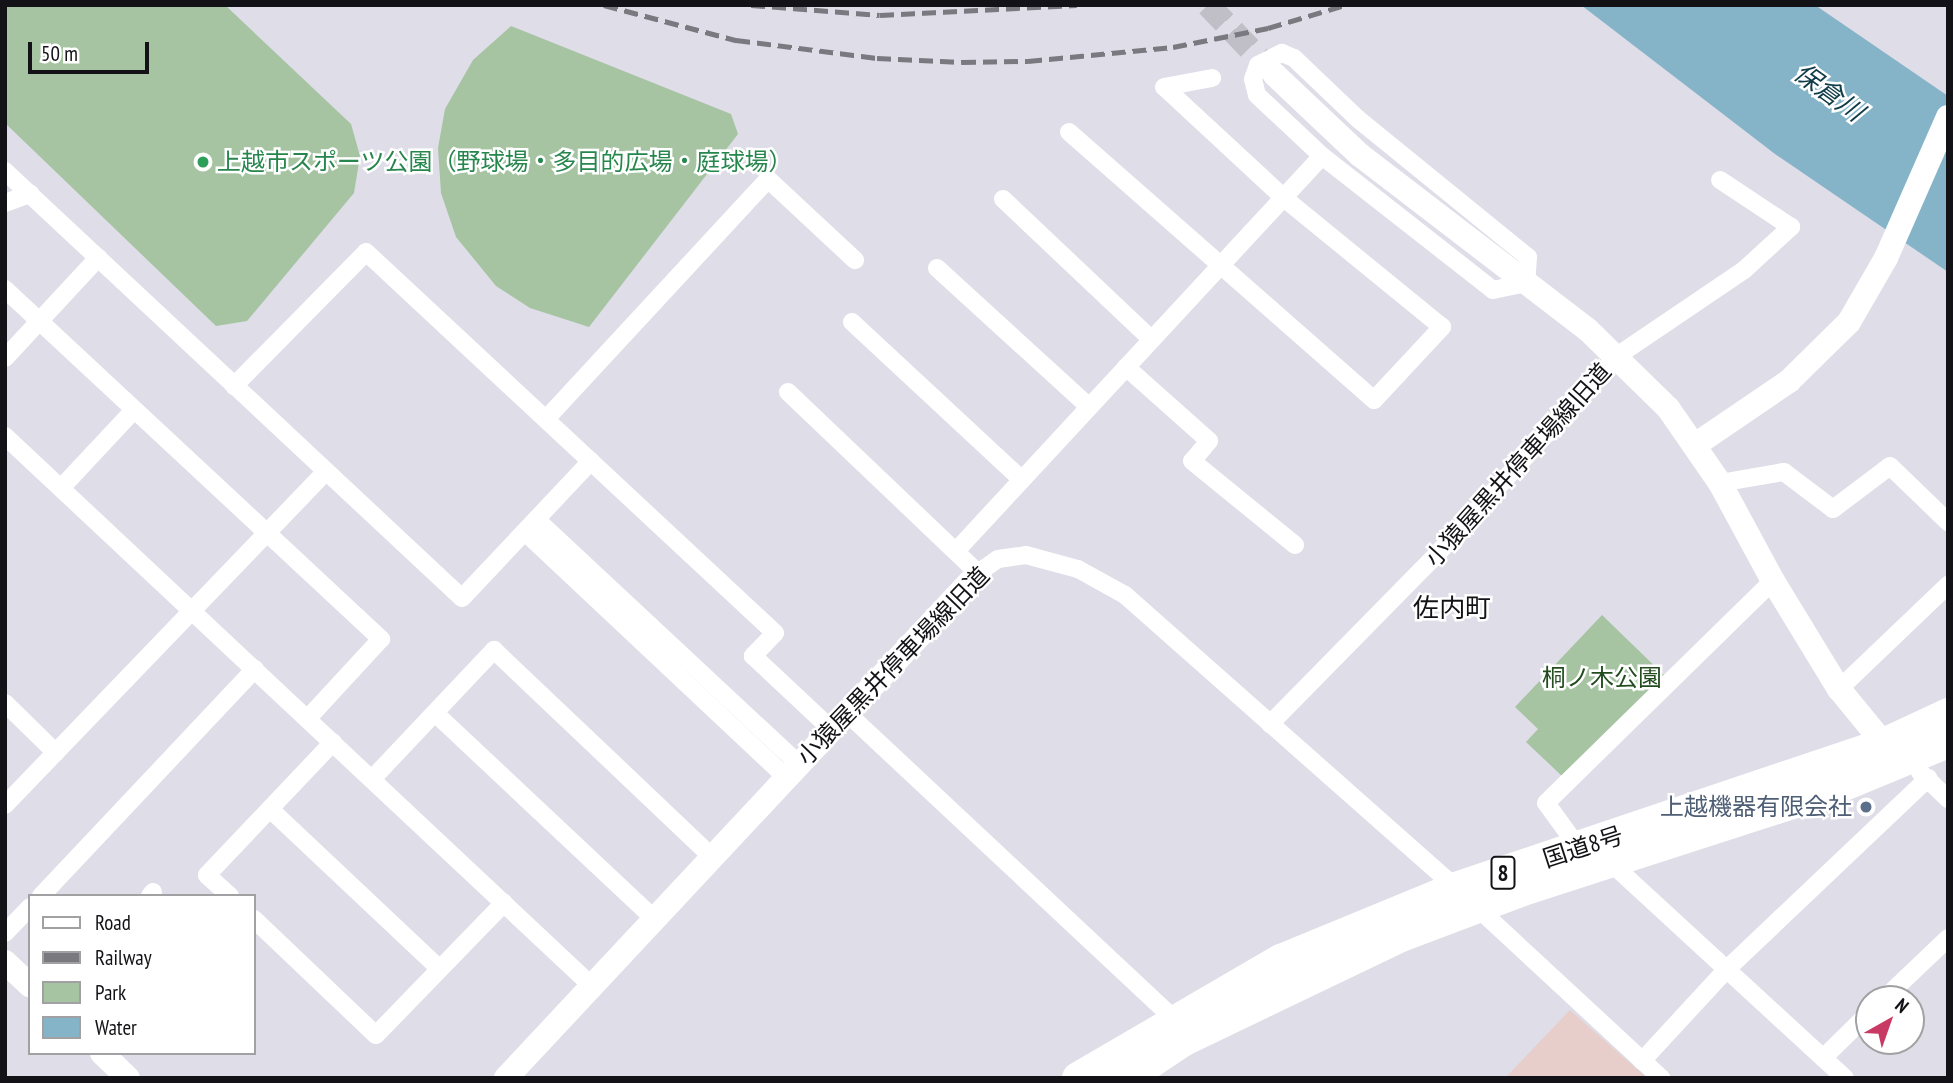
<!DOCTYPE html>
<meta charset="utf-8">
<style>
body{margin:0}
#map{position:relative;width:1953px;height:1083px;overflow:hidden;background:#dedde8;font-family:"PT Sans Narrow","Noto Sans JP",sans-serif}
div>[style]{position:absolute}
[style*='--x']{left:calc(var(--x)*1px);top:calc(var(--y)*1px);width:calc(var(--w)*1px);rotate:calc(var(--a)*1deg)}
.industrial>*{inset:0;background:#e8ceca}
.green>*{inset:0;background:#a6c4a2}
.water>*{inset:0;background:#85b4c8}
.secondary-tunnel>*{height:24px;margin-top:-12px;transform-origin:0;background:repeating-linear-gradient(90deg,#c0bfc8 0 24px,transparent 0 36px)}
.street>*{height:18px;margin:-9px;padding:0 9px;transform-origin:9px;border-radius:9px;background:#fff}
.secondary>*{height:24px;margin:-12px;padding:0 12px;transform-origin:12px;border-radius:12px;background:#fff}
.highway>*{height:32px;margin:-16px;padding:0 16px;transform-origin:16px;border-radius:16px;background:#fff}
.rail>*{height:5px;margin-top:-2.5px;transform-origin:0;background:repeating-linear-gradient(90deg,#7a7980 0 14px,transparent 0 21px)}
.dots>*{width:19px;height:19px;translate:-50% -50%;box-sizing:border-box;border:4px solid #fff;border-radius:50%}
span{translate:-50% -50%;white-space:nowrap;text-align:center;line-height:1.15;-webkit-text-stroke:5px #fff;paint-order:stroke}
.shield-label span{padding:2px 5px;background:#fff;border:2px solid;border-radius:5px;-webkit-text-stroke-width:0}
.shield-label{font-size:23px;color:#131216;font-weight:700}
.leisure-label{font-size:24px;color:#27864d}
.left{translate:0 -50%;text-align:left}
.street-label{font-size:24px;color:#131216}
.park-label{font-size:24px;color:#234d1f}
.service-label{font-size:24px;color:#4e5e75}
.right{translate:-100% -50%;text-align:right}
.water-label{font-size:26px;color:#113c4a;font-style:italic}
.neighbourhood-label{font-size:26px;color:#131216}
.frame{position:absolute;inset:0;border:7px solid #131216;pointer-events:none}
.legend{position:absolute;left:28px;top:894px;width:228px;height:161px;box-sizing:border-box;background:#fff;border:2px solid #a1a0a2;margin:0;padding:9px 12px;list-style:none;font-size:21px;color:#131216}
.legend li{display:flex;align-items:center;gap:14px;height:35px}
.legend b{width:35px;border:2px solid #a1a0a2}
.north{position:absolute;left:1855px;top:985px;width:70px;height:70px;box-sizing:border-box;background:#fff;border:2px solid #a1a0a2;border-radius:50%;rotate:40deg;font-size:19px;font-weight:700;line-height:28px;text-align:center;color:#131216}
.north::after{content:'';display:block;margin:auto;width:24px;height:32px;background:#c83a64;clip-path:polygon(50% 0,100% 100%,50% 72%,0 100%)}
.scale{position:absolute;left:28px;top:42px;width:121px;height:32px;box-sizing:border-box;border:4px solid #131216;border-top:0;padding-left:9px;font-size:21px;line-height:24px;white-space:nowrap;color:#131216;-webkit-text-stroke:5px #fff;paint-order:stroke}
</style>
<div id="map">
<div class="industrial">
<div style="clip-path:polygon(1570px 1010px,1647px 1078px,1505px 1078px)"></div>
</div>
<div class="green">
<div style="clip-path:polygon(5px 5px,225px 5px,351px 124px,360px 156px,354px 193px,247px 321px,216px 326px,5px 123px)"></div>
<div style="clip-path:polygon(511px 26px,731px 114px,738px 134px,589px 327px,530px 308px,496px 286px,456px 237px,441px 193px,438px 148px,445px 109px,473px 60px)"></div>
<div style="clip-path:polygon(1602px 615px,1666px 677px,1563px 777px,1526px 742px,1538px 729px,1515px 707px)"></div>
</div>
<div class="water">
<div style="clip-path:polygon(1581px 5px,1815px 5px,1948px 96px,1948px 272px,1775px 154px)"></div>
</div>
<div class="secondary-tunnel">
<div style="--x:1208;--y:5;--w:95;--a:46.3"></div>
</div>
<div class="street">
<div style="--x:1282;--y:53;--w:13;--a:23"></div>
<div style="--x:1294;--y:58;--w:88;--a:43.6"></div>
<div style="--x:1358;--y:119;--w:219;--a:39.1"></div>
<div style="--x:1528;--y:257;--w:26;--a:94"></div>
<div style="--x:1526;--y:283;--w:34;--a:168"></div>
<div style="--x:1493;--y:290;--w:217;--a:-141.9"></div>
<div style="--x:1322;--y:156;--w:89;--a:-136.8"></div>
<div style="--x:1257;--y:95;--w:16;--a:-104"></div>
<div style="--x:1253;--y:79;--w:15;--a:-70"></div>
<div style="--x:1258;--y:65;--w:27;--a:-27"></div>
<div style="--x:1069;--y:132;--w:406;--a:41.3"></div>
<div style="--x:1374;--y:400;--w:100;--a:-47"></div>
<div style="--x:1442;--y:327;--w:204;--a:-140.8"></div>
<div style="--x:1284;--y:198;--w:163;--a:-137.2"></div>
<div style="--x:1164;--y:87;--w:49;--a:-10.6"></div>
<div style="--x:5;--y:171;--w:625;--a:43.06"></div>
<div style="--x:462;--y:598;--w:188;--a:-46.7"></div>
<div style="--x:1003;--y:199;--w:204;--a:43.4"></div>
<div style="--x:5;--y:203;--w:27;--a:-20"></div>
<div style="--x:937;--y:268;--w:206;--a:42.4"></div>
<div style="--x:5;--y:289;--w:514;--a:42.95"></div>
<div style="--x:381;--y:639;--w:108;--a:132.7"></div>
<div style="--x:852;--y:322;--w:232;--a:42.9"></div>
<div style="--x:5;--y:358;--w:137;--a:-47.1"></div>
<div style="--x:1126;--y:367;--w:111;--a:41.7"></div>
<div style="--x:1209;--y:441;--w:26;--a:130"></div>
<div style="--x:1192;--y:461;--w:133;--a:39.2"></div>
<div style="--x:234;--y:386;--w:188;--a:-45.4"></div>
<div style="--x:366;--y:252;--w:559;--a:42.97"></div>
<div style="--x:775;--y:633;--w:32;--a:134"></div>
<div style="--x:753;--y:656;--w:107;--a:43.1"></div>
<div style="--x:788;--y:392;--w:262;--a:43.6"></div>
<div style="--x:978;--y:573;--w:24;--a:-35"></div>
<div style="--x:998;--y:559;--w:28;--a:-8"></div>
<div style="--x:1026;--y:555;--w:54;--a:15.1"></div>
<div style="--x:1078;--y:569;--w:54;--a:29"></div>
<div style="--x:1125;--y:595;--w:442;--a:41.5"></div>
<div style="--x:1456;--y:888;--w:280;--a:42.8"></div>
<div style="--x:546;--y:419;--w:327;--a:-47.2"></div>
<div style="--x:768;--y:179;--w:119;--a:43"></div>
<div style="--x:5;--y:436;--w:804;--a:43.14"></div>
<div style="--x:1720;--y:483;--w:65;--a:-9.8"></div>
<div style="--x:1784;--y:472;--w:61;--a:37.1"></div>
<div style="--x:1833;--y:509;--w:71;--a:-37"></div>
<div style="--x:1890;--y:466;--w:81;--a:44"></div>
<div style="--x:61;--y:488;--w:107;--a:-46.9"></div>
<div style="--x:537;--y:520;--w:358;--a:43"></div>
<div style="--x:526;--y:533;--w:357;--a:43.2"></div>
<div style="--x:956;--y:551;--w:538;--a:-47.18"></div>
<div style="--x:1839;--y:689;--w:151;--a:-43.7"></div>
<div style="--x:5;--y:703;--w:71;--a:44.4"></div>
<div style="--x:435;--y:713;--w:301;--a:43.2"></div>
<div style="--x:847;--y:713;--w:448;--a:43.1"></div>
<div style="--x:1270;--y:724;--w:238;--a:-45.5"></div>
<div style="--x:1437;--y:554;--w:268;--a:-47.7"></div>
<div style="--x:1617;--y:356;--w:153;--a:-34.1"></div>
<div style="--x:1744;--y:270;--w:64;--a:-42.5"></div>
<div style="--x:1791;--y:227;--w:85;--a:-146.5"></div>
<div style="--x:1920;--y:772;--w:39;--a:44"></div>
<div style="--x:372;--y:779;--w:178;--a:-46.6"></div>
<div style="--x:494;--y:650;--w:301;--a:43.5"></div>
<div style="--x:5;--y:805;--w:462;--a:-46.1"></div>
<div style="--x:270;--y:809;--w:233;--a:43.3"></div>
<div style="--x:1578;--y:847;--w:54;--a:-126"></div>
<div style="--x:1546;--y:803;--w:318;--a:-44.4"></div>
<div style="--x:1611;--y:863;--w:318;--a:42.6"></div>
<div style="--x:41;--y:896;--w:312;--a:-46.7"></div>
<div style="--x:150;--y:896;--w:5;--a:-53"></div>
<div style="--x:230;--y:896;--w:31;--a:-138"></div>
<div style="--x:207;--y:875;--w:183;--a:-46.5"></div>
<div style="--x:254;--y:919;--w:168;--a:43.6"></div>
<div style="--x:376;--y:1035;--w:184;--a:-45.9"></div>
<div style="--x:5;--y:933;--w:36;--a:-46"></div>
<div style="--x:1884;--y:999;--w:88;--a:-43.6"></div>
<div style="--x:1823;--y:1058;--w:64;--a:-44.4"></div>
<div style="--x:1642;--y:1061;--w:124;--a:-47.3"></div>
<div style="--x:1726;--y:970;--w:279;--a:-43.5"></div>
</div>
<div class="secondary">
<div style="--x:1274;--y:74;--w:118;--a:43.3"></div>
<div style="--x:1360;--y:155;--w:287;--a:37.5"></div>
<div style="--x:1588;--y:330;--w:112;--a:44.3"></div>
<div style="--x:1668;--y:408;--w:91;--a:55.3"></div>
<div style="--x:1720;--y:483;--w:111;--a:61.6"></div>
<div style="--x:1773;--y:581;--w:127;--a:58.6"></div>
<div style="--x:1839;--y:689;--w:71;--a:50.7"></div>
<div style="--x:1695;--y:445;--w:114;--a:-34.2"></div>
<div style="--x:1789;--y:381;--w:84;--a:-44.5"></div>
<div style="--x:1849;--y:322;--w:74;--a:-60"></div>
<div style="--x:1886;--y:258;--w:154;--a:-66.3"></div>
<div style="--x:5;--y:962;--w:34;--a:43"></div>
<div style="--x:102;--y:1053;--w:36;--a:44"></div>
<div style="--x:506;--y:1078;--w:691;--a:-46.93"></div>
</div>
<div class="highway">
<div style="--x:1078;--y:1078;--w:235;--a:-30.2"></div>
<div style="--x:1281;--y:960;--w:189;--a:-22.4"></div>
<div style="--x:1456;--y:888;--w:452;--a:-18.6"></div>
<div style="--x:1884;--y:744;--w:71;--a:-25.1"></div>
<div style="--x:1127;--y:1078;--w:69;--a:-33.7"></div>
<div style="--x:1184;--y:1040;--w:241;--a:-25.6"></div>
<div style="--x:1401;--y:936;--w:137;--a:-20.6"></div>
<div style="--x:1529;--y:888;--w:318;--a:-17.9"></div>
<div style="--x:1832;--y:790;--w:126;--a:-22.5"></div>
</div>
<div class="rail">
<div style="--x:604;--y:5;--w:137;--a:14.9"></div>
<div style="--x:736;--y:40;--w:142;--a:7.3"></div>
<div style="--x:877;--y:58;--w:85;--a:2.7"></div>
<div style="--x:962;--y:62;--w:66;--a:-0.9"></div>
<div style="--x:1028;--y:61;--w:146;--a:-5.5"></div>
<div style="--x:1173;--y:47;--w:97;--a:-11.3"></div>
<div style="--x:1268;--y:28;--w:80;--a:-16.6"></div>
<div style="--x:751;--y:5;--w:129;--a:4.4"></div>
<div style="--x:880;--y:15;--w:197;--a:-2.9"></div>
</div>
<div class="dots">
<div style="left:203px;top:162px;background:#2e9e5b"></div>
<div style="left:1866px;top:807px;background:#5c6f8a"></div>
</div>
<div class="shield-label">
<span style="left:1503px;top:873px">8</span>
</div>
<div class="leisure-label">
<span class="left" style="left:217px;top:162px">上越市スポーツ公園（野球場・多目的広場・庭球場）</span>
</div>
<div class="street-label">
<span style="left:1518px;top:465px;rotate:-48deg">小猿屋黒井停車場線旧道</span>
<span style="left:893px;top:666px;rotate:-46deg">小猿屋黒井停車場線旧道</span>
<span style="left:1583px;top:847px;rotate:-18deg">国道8号</span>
</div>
<div class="park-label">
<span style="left:1602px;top:678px">桐ノ木公園</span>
</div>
<div class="service-label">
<span class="right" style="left:1852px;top:807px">上越機器有限会社</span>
</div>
<div class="water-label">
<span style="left:1829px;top:92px;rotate:36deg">保倉川</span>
</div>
<div class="neighbourhood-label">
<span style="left:1452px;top:608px">佐内町</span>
</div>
<div class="frame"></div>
<ul class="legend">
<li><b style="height:9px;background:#fff"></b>Road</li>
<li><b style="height:9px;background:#7a7980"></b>Railway</li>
<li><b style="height:19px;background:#a6c4a2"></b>Park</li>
<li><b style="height:19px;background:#85b4c8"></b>Water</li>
</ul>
<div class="north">N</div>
<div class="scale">50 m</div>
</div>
